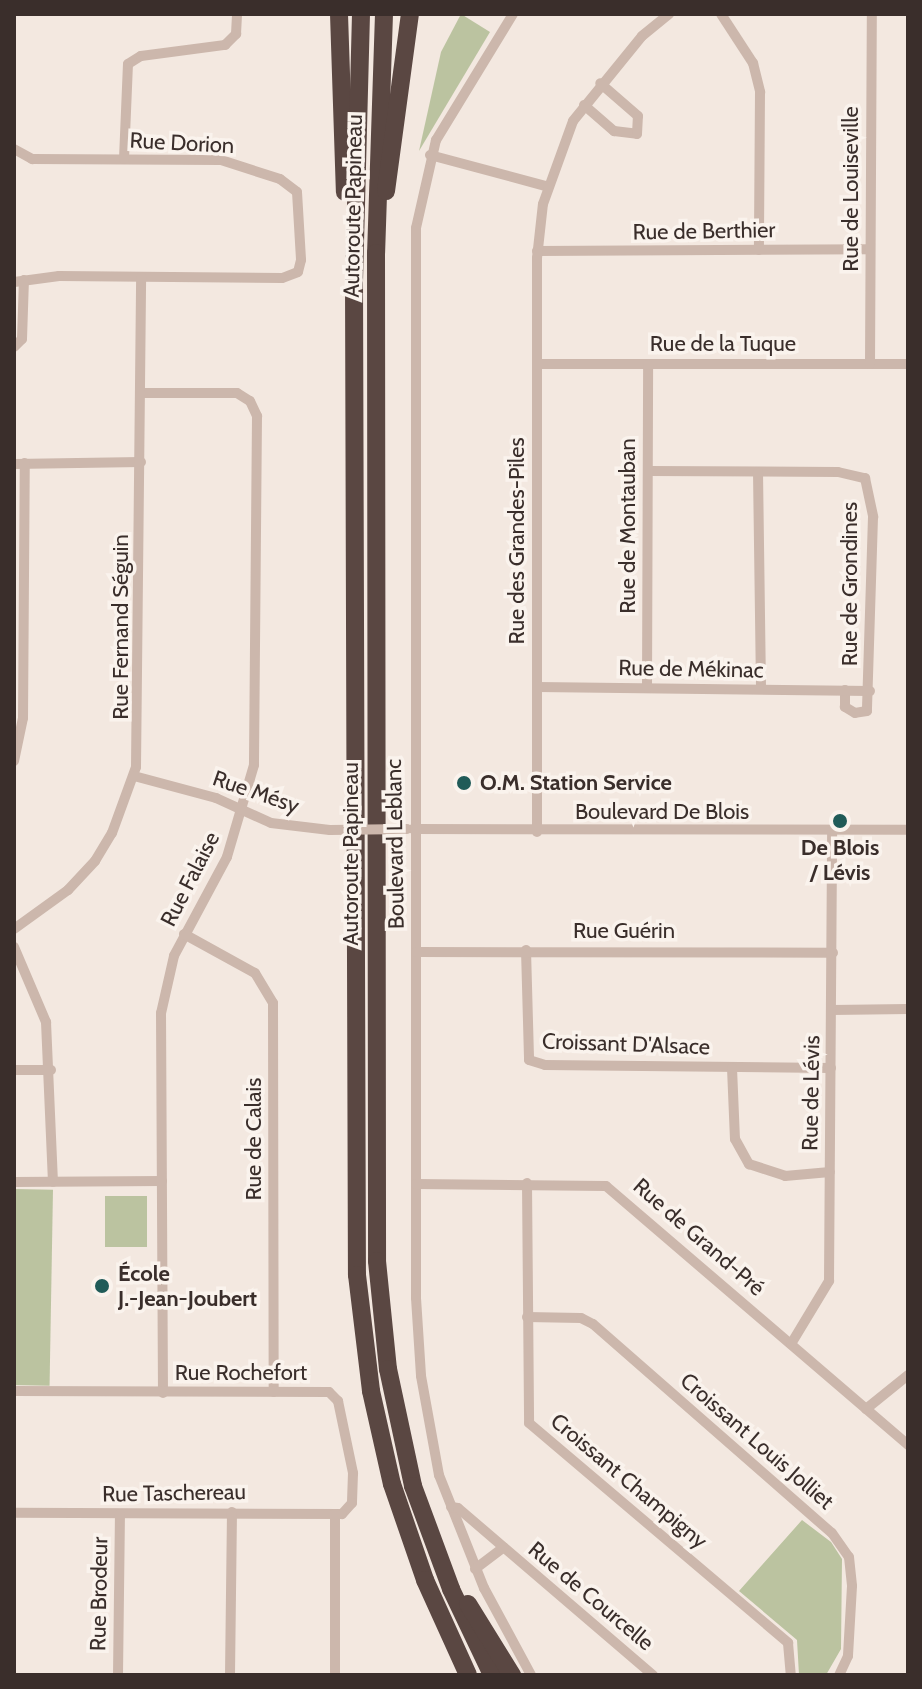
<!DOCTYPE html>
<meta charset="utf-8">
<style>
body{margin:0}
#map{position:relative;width:922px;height:1689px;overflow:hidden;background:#f3e8e0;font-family:Cabin,sans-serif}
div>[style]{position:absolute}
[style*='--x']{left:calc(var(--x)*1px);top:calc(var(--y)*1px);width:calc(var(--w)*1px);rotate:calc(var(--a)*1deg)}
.green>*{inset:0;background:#bbc3a0;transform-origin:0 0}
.street>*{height:10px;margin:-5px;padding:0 5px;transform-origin:5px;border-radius:5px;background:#ccb7ac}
.highway>*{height:18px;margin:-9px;padding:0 9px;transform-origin:9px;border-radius:9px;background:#5a4742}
.street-bridge>*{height:10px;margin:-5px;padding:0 5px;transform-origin:5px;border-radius:5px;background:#ccb7ac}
.dots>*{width:22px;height:22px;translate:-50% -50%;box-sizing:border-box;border:4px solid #faf3ed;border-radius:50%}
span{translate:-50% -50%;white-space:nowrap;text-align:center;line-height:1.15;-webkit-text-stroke:7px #faf3ed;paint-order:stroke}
.street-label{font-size:22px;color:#3a2e2b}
.poi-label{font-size:22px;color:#3a2e2b;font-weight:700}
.left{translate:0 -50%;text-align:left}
.frame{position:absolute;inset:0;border:16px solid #3a2e2b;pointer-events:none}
</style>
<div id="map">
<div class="green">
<div style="clip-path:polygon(461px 14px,490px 32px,419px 151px,441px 52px)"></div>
<div style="left:14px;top:1189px;width:39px;height:196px;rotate:1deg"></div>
<div style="left:105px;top:1196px;width:42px;height:51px"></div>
<div style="clip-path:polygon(802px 1520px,831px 1542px,842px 1559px,841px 1649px,826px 1675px,799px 1675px,797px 1640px,739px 1591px)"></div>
</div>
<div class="street">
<div style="--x:513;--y:14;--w:148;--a:121.4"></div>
<div style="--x:436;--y:140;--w:90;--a:102.8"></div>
<div style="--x:416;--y:228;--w:1070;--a:90"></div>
<div style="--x:416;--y:1298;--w:78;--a:86.3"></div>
<div style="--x:421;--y:1376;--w:101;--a:79.7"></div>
<div style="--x:439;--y:1475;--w:122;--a:68.3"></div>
<div style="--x:484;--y:1588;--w:99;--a:61.6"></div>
<div style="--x:721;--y:14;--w:59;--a:56.9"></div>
<div style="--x:753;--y:63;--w:30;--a:76"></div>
<div style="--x:760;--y:92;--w:158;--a:90.4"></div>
<div style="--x:584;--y:105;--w:40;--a:41"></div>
<div style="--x:614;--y:131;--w:23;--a:7"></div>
<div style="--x:637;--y:134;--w:18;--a:-87"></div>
<div style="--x:638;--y:116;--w:50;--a:-139"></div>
<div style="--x:14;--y:149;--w:21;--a:29"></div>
<div style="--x:32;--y:159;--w:189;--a:0.3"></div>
<div style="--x:221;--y:160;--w:62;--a:17.9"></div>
<div style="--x:280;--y:179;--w:21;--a:37"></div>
<div style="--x:297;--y:192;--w:68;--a:86.6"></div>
<div style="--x:301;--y:260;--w:12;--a:104"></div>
<div style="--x:298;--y:272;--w:17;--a:159"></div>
<div style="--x:282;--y:278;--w:223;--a:-179.5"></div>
<div style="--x:59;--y:276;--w:45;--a:172.4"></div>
<div style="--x:430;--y:155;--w:120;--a:15"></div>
<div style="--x:124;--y:159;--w:95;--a:-87.6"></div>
<div style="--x:128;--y:64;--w:15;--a:-32"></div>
<div style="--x:141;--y:56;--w:85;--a:-7.5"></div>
<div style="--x:225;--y:45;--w:16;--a:-45"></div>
<div style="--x:236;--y:34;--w:20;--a:-87"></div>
<div style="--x:537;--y:251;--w:333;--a:-0.3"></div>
<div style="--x:14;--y:347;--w:11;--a:-45"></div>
<div style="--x:22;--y:339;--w:59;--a:-88.1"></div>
<div style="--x:537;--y:364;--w:371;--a:0"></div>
<div style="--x:870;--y:364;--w:350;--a:-89.7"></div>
<div style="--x:141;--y:393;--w:96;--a:0"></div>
<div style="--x:237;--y:393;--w:15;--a:32"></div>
<div style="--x:250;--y:401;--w:17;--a:65"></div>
<div style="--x:257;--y:416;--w:349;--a:90.5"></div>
<div style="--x:254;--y:765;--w:96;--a:106.4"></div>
<div style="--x:227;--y:857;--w:112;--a:118.2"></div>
<div style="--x:174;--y:956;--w:58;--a:102.8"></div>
<div style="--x:161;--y:1013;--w:380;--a:89.7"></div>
<div style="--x:14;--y:464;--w:127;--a:-0.9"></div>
<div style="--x:648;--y:471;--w:190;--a:0.3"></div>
<div style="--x:838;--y:472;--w:28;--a:13"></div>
<div style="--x:865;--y:478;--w:40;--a:78"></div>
<div style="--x:873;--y:517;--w:194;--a:91.8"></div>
<div style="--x:867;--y:711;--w:12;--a:171"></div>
<div style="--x:855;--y:713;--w:12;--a:-149"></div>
<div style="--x:845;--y:707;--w:17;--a:-90"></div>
<div style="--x:758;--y:472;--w:217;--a:89.2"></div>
<div style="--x:538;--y:687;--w:332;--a:0.7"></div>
<div style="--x:647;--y:688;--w:323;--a:-89.8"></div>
<div style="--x:14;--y:761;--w:44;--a:-78.2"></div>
<div style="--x:23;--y:718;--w:255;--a:-89.6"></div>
<div style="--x:134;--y:776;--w:85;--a:15"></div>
<div style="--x:216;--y:798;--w:60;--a:24.4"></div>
<div style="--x:271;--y:823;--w:59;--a:6.8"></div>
<div style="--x:413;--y:829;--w:495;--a:0.1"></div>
<div style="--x:537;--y:832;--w:574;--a:-90"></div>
<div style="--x:537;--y:258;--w:54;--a:-83.7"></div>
<div style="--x:543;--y:204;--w:88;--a:-70.1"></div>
<div style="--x:573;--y:121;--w:109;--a:-50.9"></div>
<div style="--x:642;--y:36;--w:35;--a:-39"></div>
<div style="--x:14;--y:929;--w:67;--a:-35.8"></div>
<div style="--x:68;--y:890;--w:40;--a:-47"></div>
<div style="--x:95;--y:861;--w:33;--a:-59"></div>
<div style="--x:112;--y:833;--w:70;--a:-70"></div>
<div style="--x:136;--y:767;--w:490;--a:-89.4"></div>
<div style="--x:184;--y:934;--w:81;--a:28.8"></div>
<div style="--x:255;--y:973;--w:35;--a:59"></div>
<div style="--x:273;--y:1003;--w:389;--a:89.9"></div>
<div style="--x:14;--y:947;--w:82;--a:66.9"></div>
<div style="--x:46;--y:1022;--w:160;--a:87.5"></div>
<div style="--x:526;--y:950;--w:110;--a:88.4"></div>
<div style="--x:529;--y:1060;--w:17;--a:17"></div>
<div style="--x:545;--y:1065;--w:286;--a:0.6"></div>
<div style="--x:416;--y:952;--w:417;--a:0.1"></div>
<div style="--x:832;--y:1010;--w:76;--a:-0.8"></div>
<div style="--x:732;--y:1068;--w:71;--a:87.6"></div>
<div style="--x:735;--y:1139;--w:29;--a:61"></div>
<div style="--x:749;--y:1164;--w:38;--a:18"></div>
<div style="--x:785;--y:1176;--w:45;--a:-5.1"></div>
<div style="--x:14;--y:1070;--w:37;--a:0"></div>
<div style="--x:14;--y:1182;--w:148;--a:-0.4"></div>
<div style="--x:527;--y:1183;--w:240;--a:89.5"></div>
<div style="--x:529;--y:1423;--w:340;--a:40.3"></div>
<div style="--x:788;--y:1643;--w:32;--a:85"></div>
<div style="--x:416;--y:1184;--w:190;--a:0.6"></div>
<div style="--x:606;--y:1186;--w:398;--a:40.6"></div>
<div style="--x:527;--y:1317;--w:54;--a:1.1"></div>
<div style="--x:581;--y:1318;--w:13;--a:27"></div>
<div style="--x:593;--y:1324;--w:317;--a:41.2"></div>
<div style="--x:832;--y:1533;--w:29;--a:55"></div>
<div style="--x:849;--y:1557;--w:29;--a:84"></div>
<div style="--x:852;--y:1586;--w:70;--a:93.3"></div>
<div style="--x:848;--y:1656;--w:21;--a:115"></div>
<div style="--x:791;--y:1344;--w:74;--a:-58.9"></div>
<div style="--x:829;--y:1281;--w:450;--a:-89.6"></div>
<div style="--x:14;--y:1391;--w:315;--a:0.2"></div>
<div style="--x:329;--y:1392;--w:13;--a:45"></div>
<div style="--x:338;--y:1401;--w:74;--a:78.2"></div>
<div style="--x:353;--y:1473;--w:30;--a:92"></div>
<div style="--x:352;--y:1503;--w:15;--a:132"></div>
<div style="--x:342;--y:1514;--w:328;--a:-179.8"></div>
<div style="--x:866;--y:1409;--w:54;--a:-39"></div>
<div style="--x:451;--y:1507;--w:7;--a:8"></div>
<div style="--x:458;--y:1508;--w:257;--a:40.6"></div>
<div style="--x:475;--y:1569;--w:36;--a:-37"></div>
<div style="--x:118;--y:1675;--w:161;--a:-89.3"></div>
<div style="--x:230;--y:1675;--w:163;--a:-89.3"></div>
<div style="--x:335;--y:1675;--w:161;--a:-90"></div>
</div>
<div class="highway">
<div style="--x:339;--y:14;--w:178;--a:88.1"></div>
<div style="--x:361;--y:14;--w:268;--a:91.5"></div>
<div style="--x:354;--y:282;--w:993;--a:89.83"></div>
<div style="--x:357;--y:1275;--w:117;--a:83.1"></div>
<div style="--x:371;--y:1391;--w:95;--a:77.3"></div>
<div style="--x:392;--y:1484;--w:102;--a:71"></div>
<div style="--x:425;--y:1580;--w:104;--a:65.6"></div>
<div style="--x:384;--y:14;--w:239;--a:91.9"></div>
<div style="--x:376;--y:253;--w:1008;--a:89.94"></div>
<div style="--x:377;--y:1261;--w:109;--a:84.2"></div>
<div style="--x:388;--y:1369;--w:120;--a:77.9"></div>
<div style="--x:413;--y:1486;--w:110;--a:69.7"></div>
<div style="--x:451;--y:1589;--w:95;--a:64.5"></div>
<div style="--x:386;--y:191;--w:179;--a:-82.3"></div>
<div style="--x:468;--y:1604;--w:84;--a:58.2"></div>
</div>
<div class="street-bridge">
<div style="--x:330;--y:830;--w:77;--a:-0.7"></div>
</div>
<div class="dots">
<div style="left:464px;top:783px;background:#205b58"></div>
<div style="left:840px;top:821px;background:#205b58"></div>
<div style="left:102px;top:1286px;background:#205b58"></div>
</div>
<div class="street-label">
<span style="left:182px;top:143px;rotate:3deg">Rue Dorion</span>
<span style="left:851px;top:189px;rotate:-90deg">Rue de Louiseville</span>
<span style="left:353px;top:206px;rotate:-89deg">Autoroute Papineau</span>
<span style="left:704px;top:231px;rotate:-1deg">Rue de Berthier</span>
<span style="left:723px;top:344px">Rue de la Tuque</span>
<span style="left:628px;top:526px;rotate:-90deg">Rue de Montauban</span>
<span style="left:517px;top:541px;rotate:-90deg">Rue des Grandes-Piles</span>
<span style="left:850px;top:584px;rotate:-90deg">Rue de Grondines</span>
<span style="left:121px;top:627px;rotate:-90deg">Rue Fernand Séguin</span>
<span style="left:691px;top:669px;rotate:1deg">Rue de Mékinac</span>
<span style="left:256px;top:792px;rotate:19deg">Rue Mésy</span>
<span style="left:662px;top:812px">Boulevard De Blois</span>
<span style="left:395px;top:844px;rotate:-91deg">Boulevard Leblanc</span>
<span style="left:351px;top:854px;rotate:-90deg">Autoroute Papineau</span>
<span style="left:190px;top:879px;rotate:-63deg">Rue Falaise</span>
<span style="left:624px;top:931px">Rue Guérin</span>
<span style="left:626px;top:1044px;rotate:2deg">Croissant D'Alsace</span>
<span style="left:811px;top:1093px;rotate:-89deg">Rue de Lévis</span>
<span style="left:254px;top:1139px;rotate:-90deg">Rue de Calais</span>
<span style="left:699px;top:1237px;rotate:41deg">Rue de Grand-Pré</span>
<span style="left:241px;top:1373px">Rue Rochefort</span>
<span style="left:757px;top:1441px;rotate:41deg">Croissant Louis Jolliet</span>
<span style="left:629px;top:1481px;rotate:40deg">Croissant Champigny</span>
<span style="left:174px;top:1493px;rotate:-1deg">Rue Taschereau</span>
<span style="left:99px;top:1594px;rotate:-89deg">Rue Brodeur</span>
<span style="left:591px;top:1596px;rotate:40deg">Rue de Courcelle</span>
</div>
<div class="poi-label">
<span class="left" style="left:480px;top:783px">O.M. Station Service</span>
<span style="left:840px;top:860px">De Blois<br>/ Lévis</span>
<span class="left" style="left:118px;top:1286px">École<br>J.-Jean-Joubert</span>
</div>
<div class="frame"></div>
</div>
